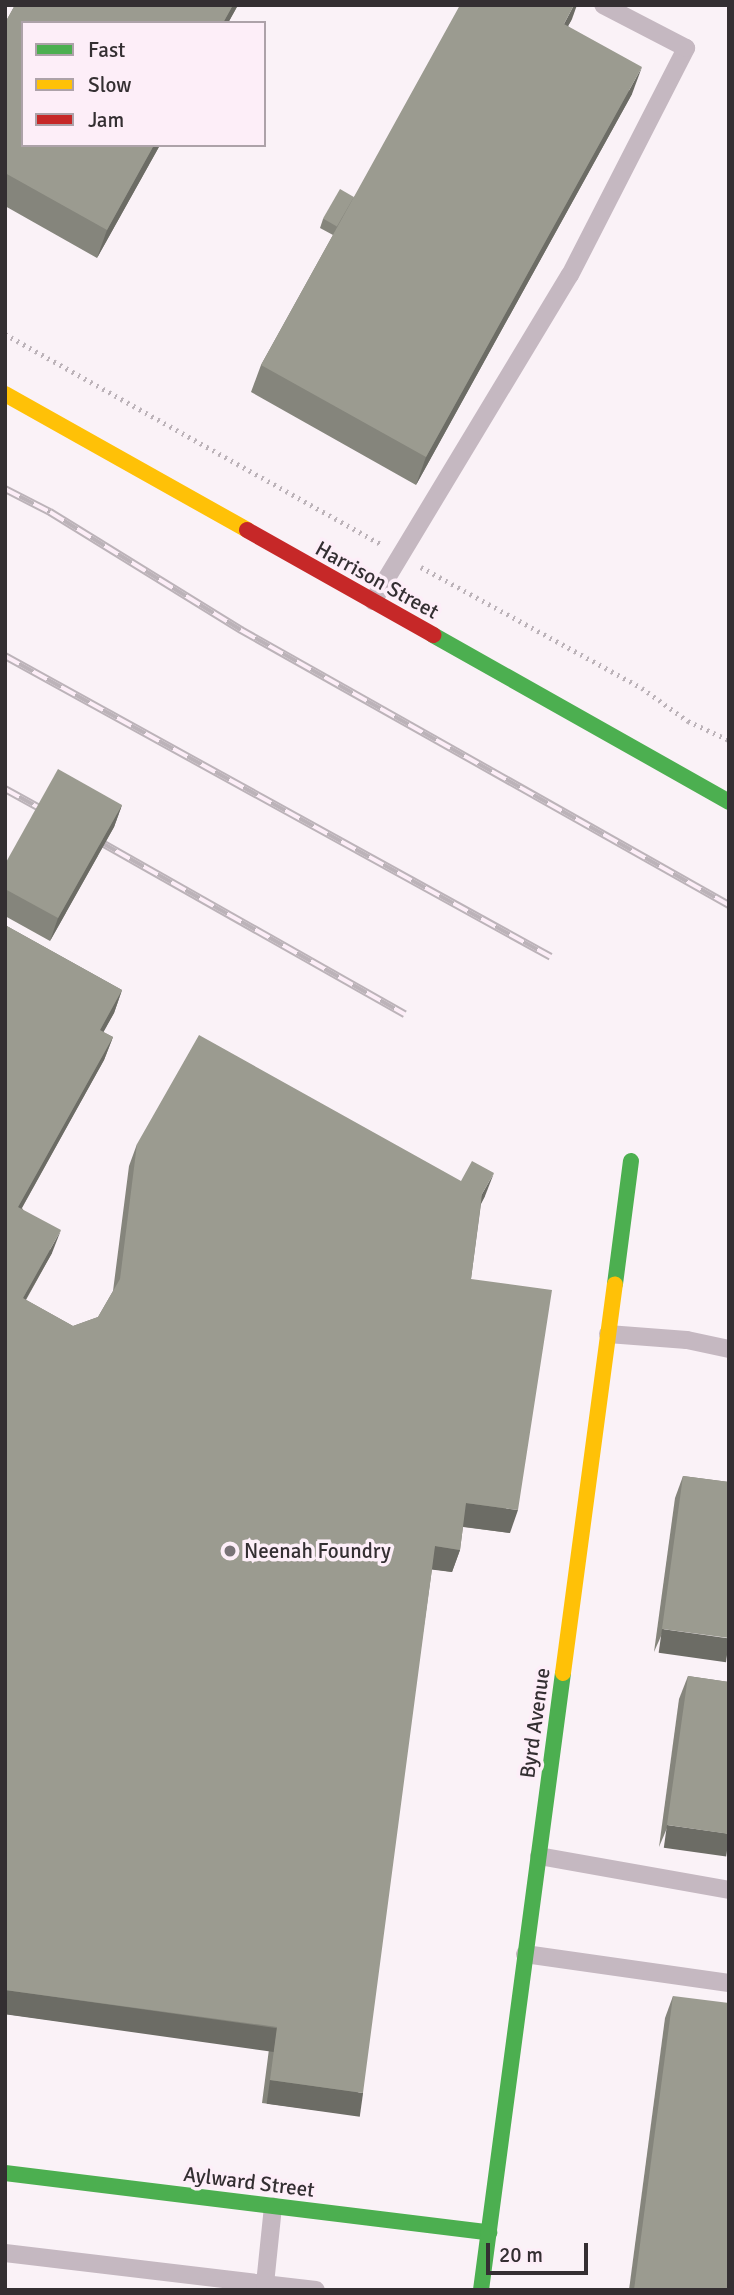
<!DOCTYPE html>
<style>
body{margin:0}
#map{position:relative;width:734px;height:2295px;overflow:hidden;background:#faf2f7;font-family:Signika,sans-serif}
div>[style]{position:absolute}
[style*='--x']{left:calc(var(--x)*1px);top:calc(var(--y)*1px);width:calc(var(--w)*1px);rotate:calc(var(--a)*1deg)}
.path>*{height:4.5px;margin-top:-2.25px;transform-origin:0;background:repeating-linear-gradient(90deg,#bcb3b9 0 2px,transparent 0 7px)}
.lane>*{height:18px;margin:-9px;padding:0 9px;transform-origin:9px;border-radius:9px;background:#c5b8c1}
.fast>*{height:16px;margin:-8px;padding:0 8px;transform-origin:8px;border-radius:8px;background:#4caf50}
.slow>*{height:16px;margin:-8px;padding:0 8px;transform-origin:8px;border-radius:8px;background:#ffc107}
.jam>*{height:16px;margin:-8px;padding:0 8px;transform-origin:8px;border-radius:8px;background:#c62828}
.rail>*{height:8px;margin-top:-4px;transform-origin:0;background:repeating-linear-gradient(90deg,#fdeef8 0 16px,#bcb3b9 0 32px);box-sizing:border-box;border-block:2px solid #bcb3b9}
.wall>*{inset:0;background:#85857c}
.shaded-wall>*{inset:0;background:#6c6c65;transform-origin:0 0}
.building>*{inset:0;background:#9b9b90;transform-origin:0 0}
.dots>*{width:19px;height:19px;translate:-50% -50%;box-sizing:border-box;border:4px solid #fdeef8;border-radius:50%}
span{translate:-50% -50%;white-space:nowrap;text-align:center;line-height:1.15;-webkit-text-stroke:7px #fdeef8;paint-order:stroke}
.street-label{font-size:21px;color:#342f32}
.poi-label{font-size:21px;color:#342f32}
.left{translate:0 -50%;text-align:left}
.frame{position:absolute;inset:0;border:7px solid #342f32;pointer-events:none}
.legend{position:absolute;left:21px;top:21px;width:245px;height:126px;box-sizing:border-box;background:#fdeef8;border:2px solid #ada2a9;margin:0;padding:9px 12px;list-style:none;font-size:21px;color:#342f32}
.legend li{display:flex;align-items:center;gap:14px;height:35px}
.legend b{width:35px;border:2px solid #ada2a9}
.scale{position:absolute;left:486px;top:2243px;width:102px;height:32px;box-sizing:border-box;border:4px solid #342f32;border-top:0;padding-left:9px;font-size:21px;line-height:24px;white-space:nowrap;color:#342f32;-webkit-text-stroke:5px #fdeef8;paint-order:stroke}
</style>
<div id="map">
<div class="path">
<div style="--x:5;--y:334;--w:430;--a:29.2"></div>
<div style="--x:421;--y:567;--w:252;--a:28.7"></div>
<div style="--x:642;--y:688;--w:57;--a:35.7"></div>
<div style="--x:688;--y:721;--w:45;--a:24.9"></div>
</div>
<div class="lane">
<div style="--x:373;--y:601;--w:381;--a:-58.9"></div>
<div style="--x:570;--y:275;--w:255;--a:-62.9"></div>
<div style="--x:686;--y:48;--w:93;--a:-152.6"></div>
<div style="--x:608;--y:1334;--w:79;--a:4.3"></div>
<div style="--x:687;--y:1340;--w:43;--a:12.1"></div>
<div style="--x:539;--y:1856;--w:193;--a:10.1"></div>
<div style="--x:525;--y:1954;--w:206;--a:8.1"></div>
<div style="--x:5;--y:2253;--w:313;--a:6.8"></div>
<div style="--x:265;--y:2284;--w:78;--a:-84.1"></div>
</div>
<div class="fast">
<div style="--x:433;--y:635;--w:340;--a:29.4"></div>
<div style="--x:615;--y:1284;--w:124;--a:-82.6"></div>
<div style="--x:5;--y:2173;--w:488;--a:7"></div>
<div style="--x:481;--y:2290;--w:622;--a:-82.43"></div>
</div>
<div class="slow">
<div style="--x:5;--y:394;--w:278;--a:29.3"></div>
<div style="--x:563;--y:1673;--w:392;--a:-82.4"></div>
</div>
<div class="jam">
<div style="--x:247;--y:530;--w:214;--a:29.4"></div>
</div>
<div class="rail">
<div style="--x:5;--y:489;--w:51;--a:27.1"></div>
<div style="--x:50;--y:512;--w:225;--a:31.7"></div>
<div style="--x:241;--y:630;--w:560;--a:29.4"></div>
<div style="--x:5;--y:656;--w:623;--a:28.87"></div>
<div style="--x:5;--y:789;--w:56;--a:28.9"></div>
<div style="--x:88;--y:835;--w:364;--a:29.5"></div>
</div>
<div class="wall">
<div style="clip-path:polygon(15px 5px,238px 5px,228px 23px,23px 23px,160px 145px,97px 258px,5px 206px,5px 23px)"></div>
<div style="clip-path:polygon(572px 19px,568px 26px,632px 94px,416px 485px,251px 392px,261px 365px,333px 235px,320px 228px,323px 219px,354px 197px)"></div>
<div style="clip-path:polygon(122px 805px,114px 827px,50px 941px,5px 916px,5px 864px)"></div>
<div style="clip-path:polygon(5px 925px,122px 990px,114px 1013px,103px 1032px,113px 1037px,104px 1060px,22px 1208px,52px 1253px,26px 1300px,73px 1326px,98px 1317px,113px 1291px,129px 1166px,137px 1144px,485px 1196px,481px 1204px,471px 1279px,510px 1533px,463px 1527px,460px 1550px,452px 1572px,432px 1569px,355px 2115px,262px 2103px,269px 2049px,5px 2014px)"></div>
<div style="clip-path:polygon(683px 1476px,729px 1482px,654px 1652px,675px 1498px)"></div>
<div style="clip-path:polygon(688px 1676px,729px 1682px,659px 1847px,679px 1699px)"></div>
<div style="clip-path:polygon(673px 1996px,729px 2290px,629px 2290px,665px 2018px)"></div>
</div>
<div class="shaded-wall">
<div style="clip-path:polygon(233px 5px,238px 5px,228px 23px,223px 23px)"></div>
<div style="clip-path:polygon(574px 5px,577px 5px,572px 19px,554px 51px,564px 24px)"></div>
<div style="clip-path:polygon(642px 67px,632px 94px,416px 485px,426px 457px)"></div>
<div style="clip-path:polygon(154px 145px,160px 145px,97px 258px,107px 230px)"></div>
<div style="clip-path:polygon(122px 805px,114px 827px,50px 941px,58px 918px)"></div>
<div style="clip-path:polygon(122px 990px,114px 1013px,92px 1053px,100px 1030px)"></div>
<div style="clip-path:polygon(113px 1037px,104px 1060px,10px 1229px,18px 1207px)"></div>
<div style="clip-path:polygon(494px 1173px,485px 1196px,474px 1217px,482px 1194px)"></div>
<div style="clip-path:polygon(61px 1230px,52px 1253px,14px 1320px,23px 1298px)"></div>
<div style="clip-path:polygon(466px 1503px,518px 1510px,510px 1533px,458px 1526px)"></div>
<div style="clip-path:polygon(435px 1546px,460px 1550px,452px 1572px,427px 1569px)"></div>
<div style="left:662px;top:1629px;width:68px;height:24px;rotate:8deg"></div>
<div style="left:667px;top:1825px;width:63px;height:23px;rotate:8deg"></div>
<div style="left:5px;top:1990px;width:275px;height:24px;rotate:8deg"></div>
<div style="left:270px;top:2080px;width:94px;height:24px;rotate:8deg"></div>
</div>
<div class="building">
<div style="clip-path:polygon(15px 5px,233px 5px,223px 23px,23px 23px,23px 145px,154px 145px,107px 230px,5px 173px,5px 23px)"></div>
<div style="clip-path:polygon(460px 5px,574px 5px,564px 24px,642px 67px,426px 457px,261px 365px)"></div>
<div style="left:340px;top:189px;width:16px;height:34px;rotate:30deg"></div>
<div style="clip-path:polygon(58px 769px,122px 805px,58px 918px,5px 889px,5px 864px)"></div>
<div style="clip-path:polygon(5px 925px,122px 990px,100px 1030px,113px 1037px,18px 1207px,61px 1230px,23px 1298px,73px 1326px,98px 1317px,120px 1279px,137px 1144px,199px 1035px,461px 1181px,472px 1161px,494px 1173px,482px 1194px,471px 1279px,552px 1290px,518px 1510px,466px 1503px,460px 1550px,435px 1546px,363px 2093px,270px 2080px,277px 2027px,5px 1990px)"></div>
<div style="clip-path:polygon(683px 1476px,729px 1482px,729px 1638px,662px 1629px)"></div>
<div style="clip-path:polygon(688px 1676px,729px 1682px,729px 1834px,667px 1825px)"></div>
<div style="clip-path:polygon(673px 1996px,729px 2003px,729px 2290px,634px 2290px)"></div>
</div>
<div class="dots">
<div style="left:230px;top:1551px;background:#797377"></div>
</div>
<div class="street-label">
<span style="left:377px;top:580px;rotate:29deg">Harrison Street</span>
<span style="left:535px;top:1723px;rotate:-82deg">Byrd Avenue</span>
<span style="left:249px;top:2182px;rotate:7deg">Aylward Street</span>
</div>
<div class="poi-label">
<span class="left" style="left:244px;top:1551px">Neenah Foundry</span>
</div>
<div class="frame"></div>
<ul class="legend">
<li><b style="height:9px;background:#4caf50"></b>Fast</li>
<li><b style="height:9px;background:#ffc107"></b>Slow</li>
<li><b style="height:9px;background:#c62828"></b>Jam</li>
</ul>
<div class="scale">20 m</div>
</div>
